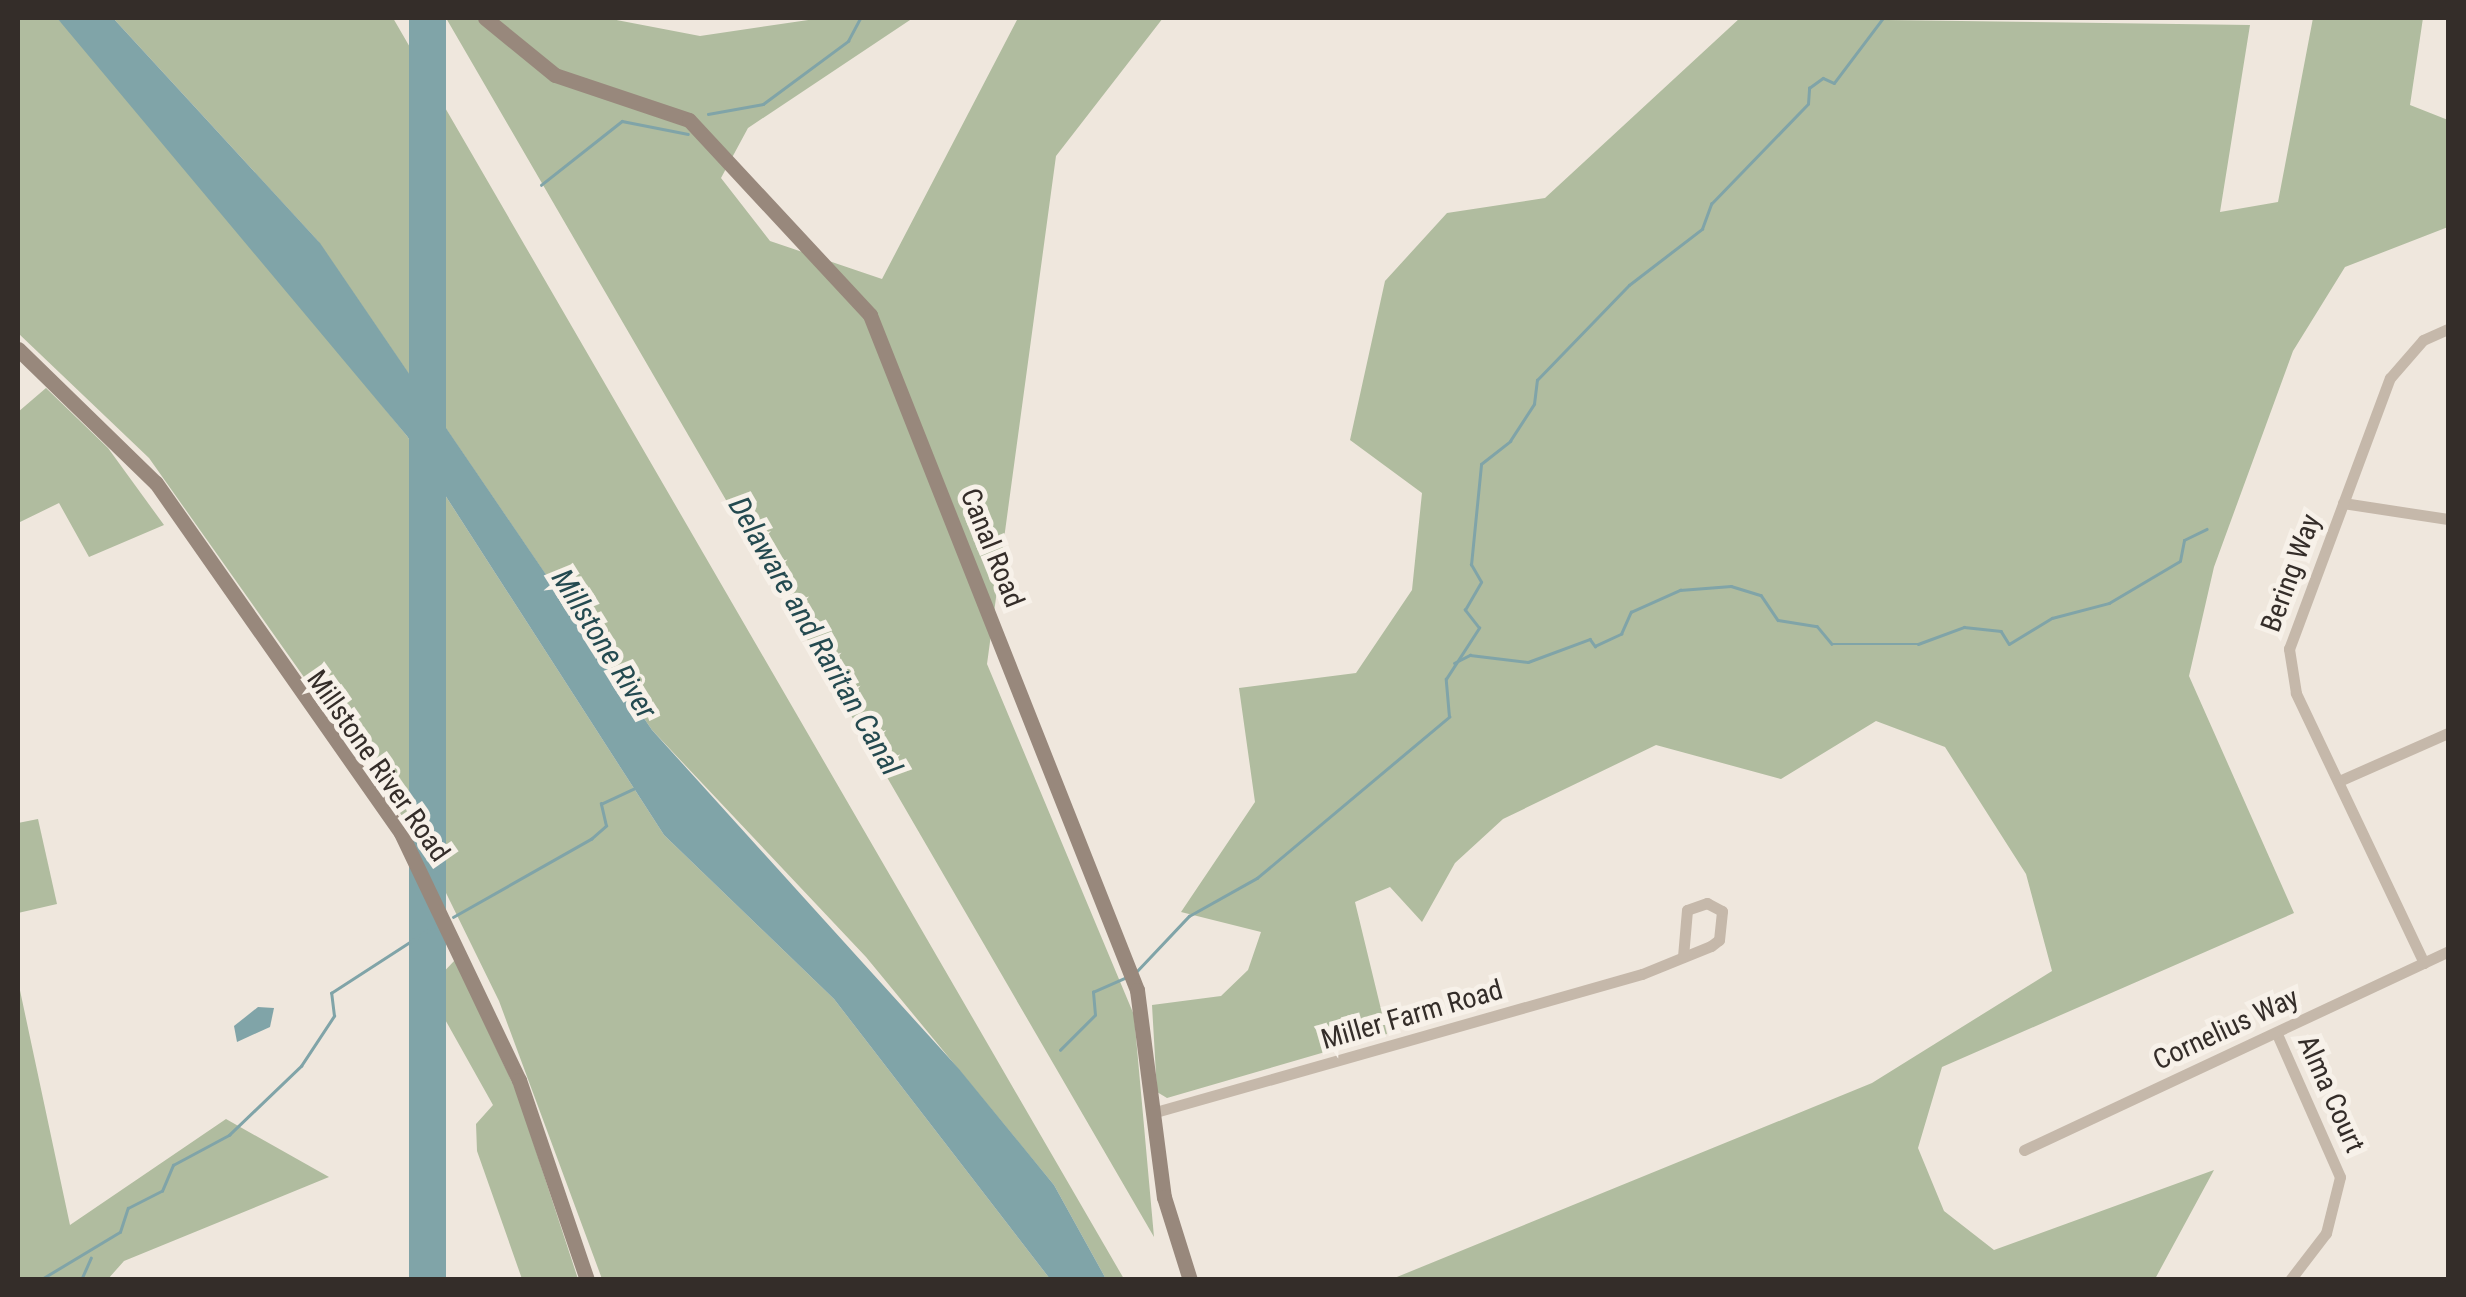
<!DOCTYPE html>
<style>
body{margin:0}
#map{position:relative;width:2466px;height:1297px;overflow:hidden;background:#efe7dd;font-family:"Roboto Condensed",sans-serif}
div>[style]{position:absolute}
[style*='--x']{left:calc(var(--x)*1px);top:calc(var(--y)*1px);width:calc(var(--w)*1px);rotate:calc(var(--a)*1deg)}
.green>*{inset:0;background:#b0bc9f}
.water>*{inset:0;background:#80a4a8;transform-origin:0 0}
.stream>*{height:2.5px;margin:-1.25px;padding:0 1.25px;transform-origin:1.25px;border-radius:1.25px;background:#80a4a8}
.street>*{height:11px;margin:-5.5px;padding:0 5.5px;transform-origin:5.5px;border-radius:5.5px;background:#c5b8aa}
.secondary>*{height:15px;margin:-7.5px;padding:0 7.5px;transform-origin:7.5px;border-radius:7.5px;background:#98887c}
span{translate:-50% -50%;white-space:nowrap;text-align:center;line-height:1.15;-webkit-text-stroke:10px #f7f1e9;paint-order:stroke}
.street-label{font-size:28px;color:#342d29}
.water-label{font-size:30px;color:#244a50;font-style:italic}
.frame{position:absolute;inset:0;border:20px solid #342d29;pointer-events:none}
</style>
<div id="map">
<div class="green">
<div style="clip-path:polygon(18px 18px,57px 18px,114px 77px,407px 436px,664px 835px,834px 999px,1050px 1279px,602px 1279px,499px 1001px,422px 844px,149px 458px,18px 333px)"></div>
<div style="clip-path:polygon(113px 18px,393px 18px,1124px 1279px,1106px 1279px,1054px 1185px,866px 957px,652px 730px,318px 241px)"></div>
<div style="clip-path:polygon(446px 18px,606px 18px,700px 36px,822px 18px,913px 18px,748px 128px,721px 178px,770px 241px,882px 279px,1018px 18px,1163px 18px,1056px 156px,987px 664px,1134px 1015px,1154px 1237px)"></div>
<div style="clip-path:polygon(1740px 18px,2250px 25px,2220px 212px,2278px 202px,2313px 18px,2423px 18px,2410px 105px,2448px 120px,2448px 227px,2345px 267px,2293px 351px,2214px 567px,2189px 676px,2294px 913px,1942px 1067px,1918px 1148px,1944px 1211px,1994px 1250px,2214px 1170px,2155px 1279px,1392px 1279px,1872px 1083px,2052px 971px,2026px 874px,1945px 747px,1876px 721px,1781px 779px,1656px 745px,1503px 819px,1455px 863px,1422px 922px,1390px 887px,1355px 902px,1387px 1034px,1167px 1098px,1157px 1092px,1152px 1005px,1221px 996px,1248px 970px,1261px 932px,1181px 912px,1255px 802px,1239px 688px,1356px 673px,1412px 590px,1422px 493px,1350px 440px,1385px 281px,1447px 213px,1545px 198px)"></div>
<div style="clip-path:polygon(46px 388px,108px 448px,164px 525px,89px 557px,59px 503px,18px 523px,18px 412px)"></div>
<div style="clip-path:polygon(38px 819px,57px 904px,18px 913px,18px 823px)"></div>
<div style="clip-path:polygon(455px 960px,517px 1093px,578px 1279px,522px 1279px,477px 1151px,476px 1124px,493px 1105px,438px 1007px,436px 980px)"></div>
<div style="clip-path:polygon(18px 981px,70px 1225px,226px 1119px,329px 1177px,124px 1261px,108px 1279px,18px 1279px)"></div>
</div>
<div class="water">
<div style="clip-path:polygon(57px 18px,113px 18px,320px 243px,652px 730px,959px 1069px,1054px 1185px,1106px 1279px,1050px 1279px,834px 999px,664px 835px,407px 436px)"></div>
<div style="left:409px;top:18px;width:37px;height:1459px"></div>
<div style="clip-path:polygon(258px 1007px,274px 1008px,270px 1027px,237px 1042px,234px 1026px)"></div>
</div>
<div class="stream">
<div style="--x:708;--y:114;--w:56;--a:-10.3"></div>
<div style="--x:763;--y:104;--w:106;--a:-36.5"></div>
<div style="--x:848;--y:41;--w:26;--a:-62"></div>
<div style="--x:541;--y:185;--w:103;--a:-38.3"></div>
<div style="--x:622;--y:121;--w:67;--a:11.1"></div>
<div style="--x:1454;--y:663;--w:18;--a:-27"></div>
<div style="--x:1470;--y:655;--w:58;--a:6.9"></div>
<div style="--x:1528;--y:662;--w:66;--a:-20.4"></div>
<div style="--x:1590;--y:639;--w:9;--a:54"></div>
<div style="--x:1595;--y:646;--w:29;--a:-25"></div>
<div style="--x:1621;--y:634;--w:24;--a:-66"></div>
<div style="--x:1631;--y:612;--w:54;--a:-24.2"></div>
<div style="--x:1680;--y:590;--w:51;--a:-4.5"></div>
<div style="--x:1731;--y:586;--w:31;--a:17"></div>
<div style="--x:1761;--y:595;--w:30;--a:56"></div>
<div style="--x:1778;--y:620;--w:39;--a:9"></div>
<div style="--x:1817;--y:626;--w:23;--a:50"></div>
<div style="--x:1832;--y:644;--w:86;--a:0"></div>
<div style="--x:1918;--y:644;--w:49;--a:-20.3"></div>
<div style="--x:1964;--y:627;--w:37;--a:6"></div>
<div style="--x:2001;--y:631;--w:15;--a:58"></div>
<div style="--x:2009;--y:644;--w:50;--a:-31.2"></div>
<div style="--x:2052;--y:618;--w:59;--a:-14.7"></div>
<div style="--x:2109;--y:603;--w:82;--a:-30.6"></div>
<div style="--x:2180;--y:561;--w:21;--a:-79"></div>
<div style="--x:2184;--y:540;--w:25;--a:-26"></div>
<div style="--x:453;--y:917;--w:159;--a:-29.5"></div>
<div style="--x:591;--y:839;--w:20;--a:-41"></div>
<div style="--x:606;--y:826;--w:23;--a:-103"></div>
<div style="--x:601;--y:804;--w:38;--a:-25"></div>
<div style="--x:1136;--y:972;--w:77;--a:-46.6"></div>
<div style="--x:1189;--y:916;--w:78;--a:-29.2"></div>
<div style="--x:1257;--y:878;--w:251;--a:-40"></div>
<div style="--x:1449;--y:717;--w:38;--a:-95"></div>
<div style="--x:1446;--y:679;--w:61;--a:-57.1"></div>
<div style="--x:1479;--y:628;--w:23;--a:-128"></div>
<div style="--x:1465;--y:610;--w:32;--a:-60"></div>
<div style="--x:1481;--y:582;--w:20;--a:-120"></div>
<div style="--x:1471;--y:565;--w:101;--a:-84.3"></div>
<div style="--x:1481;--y:464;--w:37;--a:-38"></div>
<div style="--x:1510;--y:441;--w:44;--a:-57"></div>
<div style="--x:1534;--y:404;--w:24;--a:-83"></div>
<div style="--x:1537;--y:380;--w:132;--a:-45.9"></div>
<div style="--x:1629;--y:285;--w:92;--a:-37.5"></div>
<div style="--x:1702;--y:229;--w:27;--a:-70"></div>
<div style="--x:1711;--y:204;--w:139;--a:-45.9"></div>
<div style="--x:1808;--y:104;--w:16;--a:-86"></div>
<div style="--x:1809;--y:88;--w:17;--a:-36"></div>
<div style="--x:1823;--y:78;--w:12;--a:24"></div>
<div style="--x:1834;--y:83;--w:81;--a:-53"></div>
<div style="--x:1060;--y:1050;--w:49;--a:-45"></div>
<div style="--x:1095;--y:1015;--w:23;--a:-95"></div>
<div style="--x:1093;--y:992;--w:35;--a:-24"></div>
<div style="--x:40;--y:1280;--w:93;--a:-31"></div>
<div style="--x:120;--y:1232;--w:25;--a:-72"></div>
<div style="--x:128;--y:1208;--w:38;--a:-27"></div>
<div style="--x:162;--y:1191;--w:28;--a:-67"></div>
<div style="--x:173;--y:1165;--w:64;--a:-28.2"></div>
<div style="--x:229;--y:1135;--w:100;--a:-43.8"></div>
<div style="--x:301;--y:1066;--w:60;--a:-56.6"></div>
<div style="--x:334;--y:1016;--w:23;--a:-97"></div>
<div style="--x:331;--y:993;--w:125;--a:-32.9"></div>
<div style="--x:81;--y:1280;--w:24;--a:-66"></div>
</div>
<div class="street">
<div style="--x:2343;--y:503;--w:106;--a:8.7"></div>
<div style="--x:2339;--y:781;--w:119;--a:-23.8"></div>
<div style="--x:2424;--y:963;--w:299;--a:-115.4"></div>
<div style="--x:2296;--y:693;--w:45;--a:-99"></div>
<div style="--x:2289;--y:649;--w:289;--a:-69.6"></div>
<div style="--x:2390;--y:378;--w:50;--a:-49"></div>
<div style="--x:2423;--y:340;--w:27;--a:-24"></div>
<div style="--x:2277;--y:1034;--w:156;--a:66.2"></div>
<div style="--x:2340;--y:1177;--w:58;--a:104"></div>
<div style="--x:2326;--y:1233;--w:59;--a:127.5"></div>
<div style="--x:1152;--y:1113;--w:509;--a:-15.84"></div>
<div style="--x:1642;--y:974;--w:74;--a:-22.1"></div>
<div style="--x:1711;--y:946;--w:10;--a:-37"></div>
<div style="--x:1719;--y:940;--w:29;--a:-84"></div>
<div style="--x:1722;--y:911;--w:17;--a:-152"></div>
<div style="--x:1707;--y:903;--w:21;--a:161"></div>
<div style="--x:1687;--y:910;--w:47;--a:94.9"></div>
<div style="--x:2024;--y:1150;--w:468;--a:-25.1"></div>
</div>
<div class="secondary">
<div style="--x:485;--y:18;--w:90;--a:39.2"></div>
<div style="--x:555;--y:75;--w:141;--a:18.6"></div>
<div style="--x:689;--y:120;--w:266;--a:47.1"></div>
<div style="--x:870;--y:315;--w:726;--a:68.42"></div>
<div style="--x:1137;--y:990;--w:209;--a:82.6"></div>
<div style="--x:1164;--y:1197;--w:87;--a:72.6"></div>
<div style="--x:18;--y:349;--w:192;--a:44.2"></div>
<div style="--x:156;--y:483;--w:427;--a:55"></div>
<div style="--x:401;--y:833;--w:274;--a:64.5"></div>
<div style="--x:519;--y:1080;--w:211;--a:71.2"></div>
</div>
<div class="street-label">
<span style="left:992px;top:548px;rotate:68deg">Canal Road</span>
<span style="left:2291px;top:573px;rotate:-70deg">Bering Way</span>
<span style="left:378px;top:766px;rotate:55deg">Millstone River Road</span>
<span style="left:1412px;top:1015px;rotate:-16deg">Miller Farm Road</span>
<span style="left:2226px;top:1029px;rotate:-25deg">Cornelius Way</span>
<span style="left:2331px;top:1094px;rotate:66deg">Alma Court</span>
</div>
<div class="water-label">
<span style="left:815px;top:636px;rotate:60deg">Delaware and Raritan Canal</span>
<span style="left:604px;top:644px;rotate:58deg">Millstone River</span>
</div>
<div class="frame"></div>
</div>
